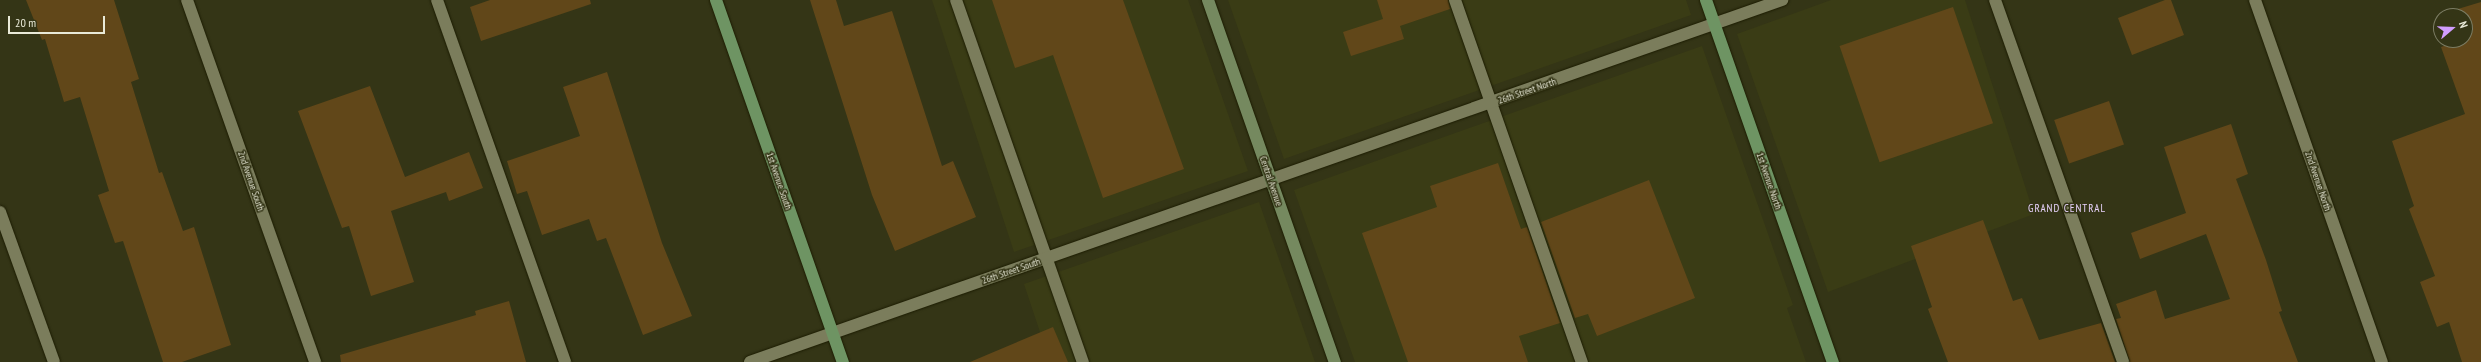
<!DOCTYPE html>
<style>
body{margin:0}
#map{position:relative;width:2481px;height:362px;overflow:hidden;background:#343516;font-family:"PT Sans Narrow",sans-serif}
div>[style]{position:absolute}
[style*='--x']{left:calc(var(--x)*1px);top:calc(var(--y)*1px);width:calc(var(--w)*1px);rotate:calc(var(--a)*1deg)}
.built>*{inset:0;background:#3a3c15}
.building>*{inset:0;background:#614719;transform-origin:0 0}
.roads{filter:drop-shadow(0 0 1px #1c1c00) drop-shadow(0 0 1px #1c1c00)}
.lane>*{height:12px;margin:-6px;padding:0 6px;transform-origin:6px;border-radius:6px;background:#7b7d5c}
.street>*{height:12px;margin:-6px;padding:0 6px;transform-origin:6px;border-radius:6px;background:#7b7d5c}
.secondary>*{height:12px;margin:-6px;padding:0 6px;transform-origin:6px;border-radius:6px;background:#75895f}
.primary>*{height:12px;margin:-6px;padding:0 6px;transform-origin:6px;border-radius:6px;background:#6e9463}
span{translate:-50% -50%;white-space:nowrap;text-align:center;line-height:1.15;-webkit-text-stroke:3px #343516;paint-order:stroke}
.street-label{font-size:10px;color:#e9ead8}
.neighbourhood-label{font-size:11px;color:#e6d1fa;letter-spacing:1px}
.north{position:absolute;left:2433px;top:8px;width:40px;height:40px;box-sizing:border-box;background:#343516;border:1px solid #7c7d64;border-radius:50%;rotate:71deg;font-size:11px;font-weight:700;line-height:16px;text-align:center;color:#e9ead8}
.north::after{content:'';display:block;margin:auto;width:14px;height:18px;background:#d19dfe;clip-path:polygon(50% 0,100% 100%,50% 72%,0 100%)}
.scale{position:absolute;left:8px;top:16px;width:97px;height:18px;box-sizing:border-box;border:2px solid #e9ead8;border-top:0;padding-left:5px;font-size:12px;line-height:14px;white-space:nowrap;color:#e9ead8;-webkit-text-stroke:3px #343516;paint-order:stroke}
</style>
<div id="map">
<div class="built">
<div style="clip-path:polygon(932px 0,1188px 0,1248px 171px,1014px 252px)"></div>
<div style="clip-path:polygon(1228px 0,1686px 0,1691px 15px,1284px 159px)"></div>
<div style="clip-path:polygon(1831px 0,1965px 0,2034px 214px,1828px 292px,1737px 34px)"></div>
<div style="clip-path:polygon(1702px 46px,1793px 305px,1787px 308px,1806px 362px,1355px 362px,1294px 190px)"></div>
<div style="clip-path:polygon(1259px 202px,1315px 362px,1050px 362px,1024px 284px)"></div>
</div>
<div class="building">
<div style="clip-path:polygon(26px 0,114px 0,139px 79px,131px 82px,159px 173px,162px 172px,183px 231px,194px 227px,231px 345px,182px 362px,163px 362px,123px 241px,115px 243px,98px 195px,109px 191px,80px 97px,64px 102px,45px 39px,42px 40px)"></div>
<div style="clip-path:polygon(490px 0,590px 0,591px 4px,481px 41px,470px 7px)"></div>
<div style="clip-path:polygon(810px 0,836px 0,844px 26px,892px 11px,942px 166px,953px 161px,976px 217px,895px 251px,872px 195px)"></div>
<div style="clip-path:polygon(992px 0,1123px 0,1184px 169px,1103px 198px,1053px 55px,1015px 68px)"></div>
<div style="clip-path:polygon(1377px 0,1448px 0,1450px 9px,1400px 26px,1404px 39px,1351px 56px,1343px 32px,1383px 19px)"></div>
<div style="clip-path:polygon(2165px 0,2171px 0,2184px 35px,2132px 55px,2118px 18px)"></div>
<div style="clip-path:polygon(2481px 2px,2481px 362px,2462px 362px,2449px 322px,2437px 327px,2420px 282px,2435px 276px,2409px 209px,2414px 206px,2392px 141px,2465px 114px,2441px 47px,2447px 45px,2445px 40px,2465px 40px,2465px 16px,2441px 16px,2441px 26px,2438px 15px)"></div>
<div style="left:1953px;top:7px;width:123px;height:120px;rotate:71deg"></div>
<div style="clip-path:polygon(607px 72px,662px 243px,692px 316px,643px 335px,606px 238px,597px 241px,589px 219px,542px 235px,527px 191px,517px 194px,507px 161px,580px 136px,563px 87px)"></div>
<div style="clip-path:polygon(370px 86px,405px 177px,469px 152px,483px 188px,449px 201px,446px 192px,391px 211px,414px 282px,371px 296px,349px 226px,342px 228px,298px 111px)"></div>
<div style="left:2109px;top:101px;width:46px;height:58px;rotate:71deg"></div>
<div style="clip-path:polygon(2231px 124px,2248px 174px,2236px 179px,2266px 260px,2282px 311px,2279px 312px,2298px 362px,2130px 362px,2116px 319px,2121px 318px,2116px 304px,2156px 290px,2165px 319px,2230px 299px,2206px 234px,2140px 259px,2131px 233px,2186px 213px,2164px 147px)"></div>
<div style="clip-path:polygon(1498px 163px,1521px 229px,1527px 227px,1560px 323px,1519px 336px,1528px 362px,1408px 362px,1362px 233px,1437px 207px,1430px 186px)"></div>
<div style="clip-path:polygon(1649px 180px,1695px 298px,1597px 336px,1588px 314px,1575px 318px,1541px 222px)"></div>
<div style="clip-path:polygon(1983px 220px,2013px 301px,2022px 298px,2039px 340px,2101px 323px,2115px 362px,1948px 362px,1928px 309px,1932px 307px,1911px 246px)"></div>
<div style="clip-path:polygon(509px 301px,526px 362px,341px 362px,340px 355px,476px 315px,475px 311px)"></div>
<div style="clip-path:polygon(1053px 327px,1068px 362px,970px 362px)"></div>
</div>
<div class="roads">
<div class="lane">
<div style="--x:437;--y:0;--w:384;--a:70.5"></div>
<div style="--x:956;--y:0;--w:384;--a:70.7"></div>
<div style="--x:1455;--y:0;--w:384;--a:70.7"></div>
<div style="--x:1995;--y:0;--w:384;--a:70.5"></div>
<div style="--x:0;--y:212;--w:159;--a:70.2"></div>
</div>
<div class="street">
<div style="--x:187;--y:0;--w:384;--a:70.5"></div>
<div style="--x:2255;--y:0;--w:384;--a:70.7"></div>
<div style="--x:750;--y:362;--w:1094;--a:-19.33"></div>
</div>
<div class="secondary">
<div style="--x:1208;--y:0;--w:384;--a:70.7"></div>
</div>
<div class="primary">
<div style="--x:716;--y:0;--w:384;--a:70.7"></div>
<div style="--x:1706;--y:0;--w:384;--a:70.7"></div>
</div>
</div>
<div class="street-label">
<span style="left:1527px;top:91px;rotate:-19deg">26th Street North</span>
<span style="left:251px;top:181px;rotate:71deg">2nd Avenue South</span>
<span style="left:779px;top:181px;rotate:71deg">1st Avenue South</span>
<span style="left:1271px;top:181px;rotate:71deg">Central Avenue</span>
<span style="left:1769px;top:181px;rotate:71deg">1st Avenue North</span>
<span style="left:2318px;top:181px;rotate:71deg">2nd Avenue North</span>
<span style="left:1011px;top:271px;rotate:-19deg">26th Street South</span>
</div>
<div class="neighbourhood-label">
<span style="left:2067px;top:208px">GRAND CENTRAL</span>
</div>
<div class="north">N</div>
<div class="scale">20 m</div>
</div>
